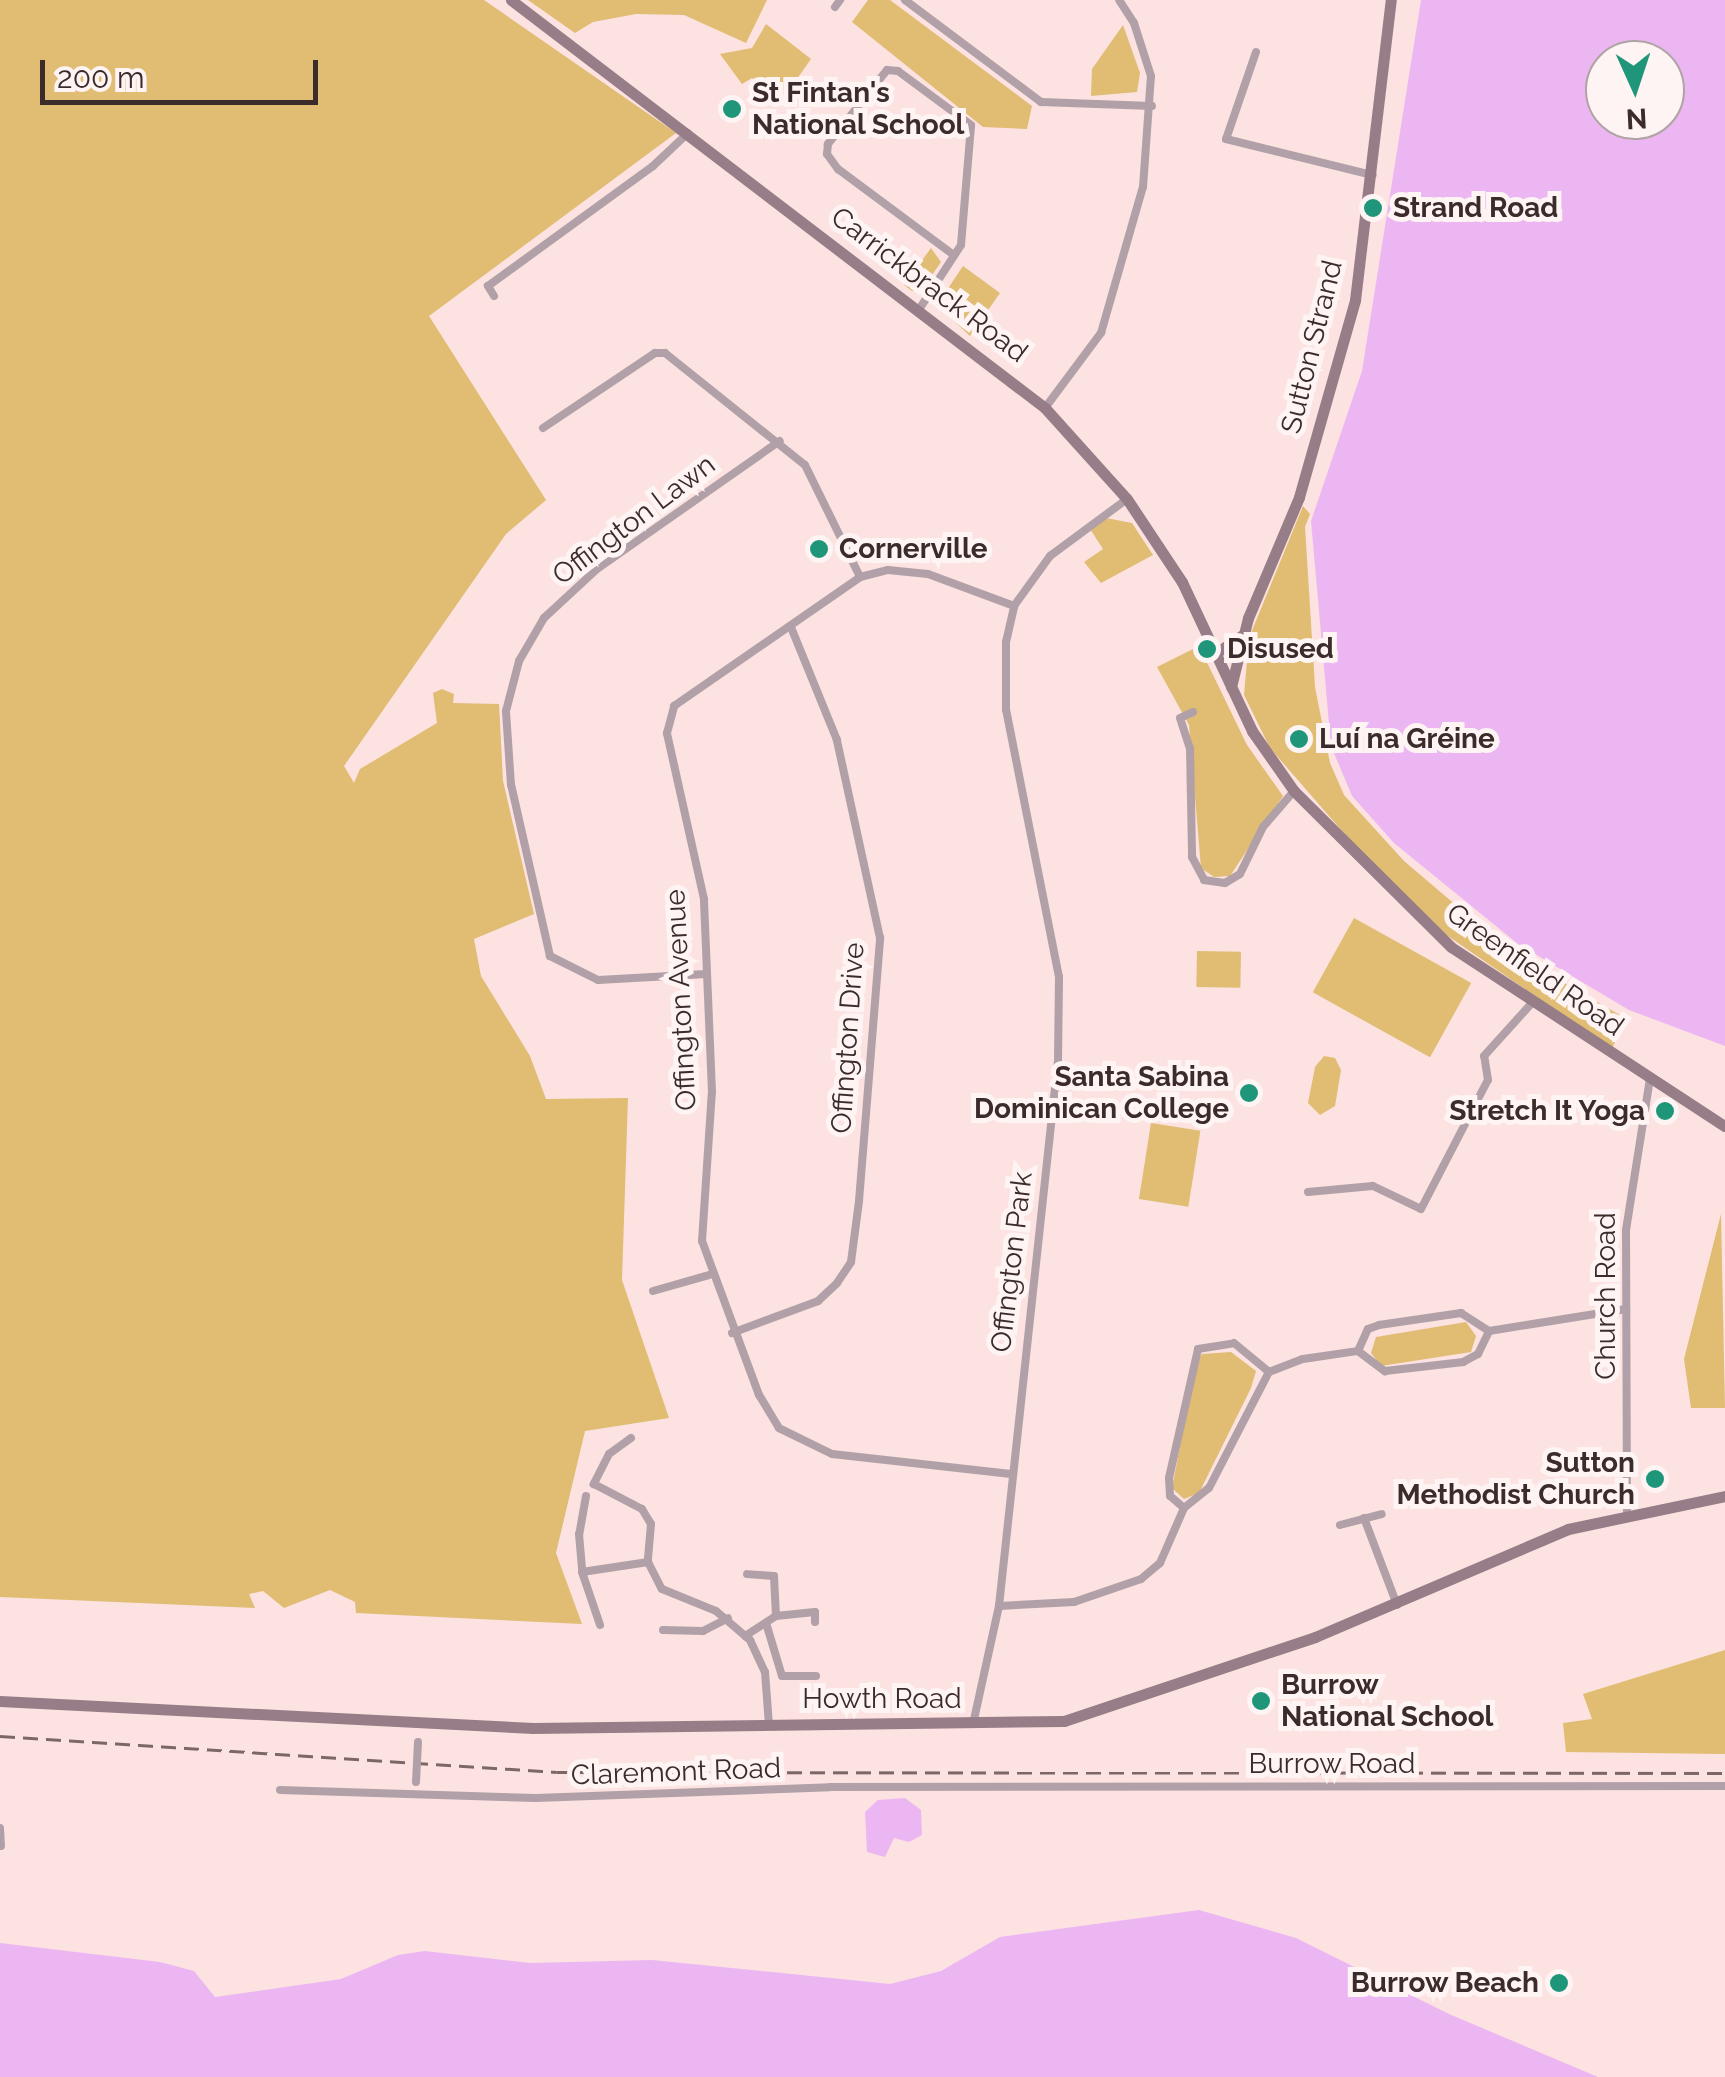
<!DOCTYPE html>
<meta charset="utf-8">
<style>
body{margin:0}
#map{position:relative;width:1725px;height:2077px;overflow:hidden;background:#fce2e0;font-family:Raleway,sans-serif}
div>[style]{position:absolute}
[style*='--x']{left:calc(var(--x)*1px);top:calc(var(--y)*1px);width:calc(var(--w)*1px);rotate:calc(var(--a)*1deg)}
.green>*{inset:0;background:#e1bc73;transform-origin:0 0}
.water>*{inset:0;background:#ecb6f3}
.street>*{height:8px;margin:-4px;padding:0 4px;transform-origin:4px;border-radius:4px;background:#b1a0a7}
.secondary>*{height:11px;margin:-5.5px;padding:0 5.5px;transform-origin:5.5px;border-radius:5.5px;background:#967d87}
.rail>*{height:2.5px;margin-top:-1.25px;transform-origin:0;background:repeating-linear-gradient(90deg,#7b6866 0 15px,transparent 0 23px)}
.street-bridge>*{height:8px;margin:-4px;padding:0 4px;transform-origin:4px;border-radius:4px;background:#b1a0a7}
.dots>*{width:28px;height:28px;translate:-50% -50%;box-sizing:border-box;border:5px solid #fdf4f3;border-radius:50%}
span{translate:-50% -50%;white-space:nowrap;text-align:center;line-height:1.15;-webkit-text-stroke:10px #fdf4f3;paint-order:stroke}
.poi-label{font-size:28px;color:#3b2b2a;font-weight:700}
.left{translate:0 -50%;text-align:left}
.right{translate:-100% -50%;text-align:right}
.street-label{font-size:28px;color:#3b2b2a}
.north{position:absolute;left:1585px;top:40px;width:100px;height:100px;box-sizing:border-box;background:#fdf4f3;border:2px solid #afa4a3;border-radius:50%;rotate:177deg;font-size:28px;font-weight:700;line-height:40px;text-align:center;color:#3b2b2a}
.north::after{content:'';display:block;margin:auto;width:35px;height:45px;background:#1f9579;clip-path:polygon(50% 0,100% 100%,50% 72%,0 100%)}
.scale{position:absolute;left:40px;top:60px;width:278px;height:45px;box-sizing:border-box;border:5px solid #3b2b2a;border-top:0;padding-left:12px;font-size:30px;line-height:35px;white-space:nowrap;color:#3b2b2a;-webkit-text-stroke:8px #fdf4f3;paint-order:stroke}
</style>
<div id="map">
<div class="green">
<div style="clip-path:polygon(0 0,484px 0,676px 133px,429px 316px,546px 500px,506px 534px,344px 766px,354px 783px,360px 769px,437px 723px,433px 693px,442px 689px,454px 694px,453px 703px,499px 704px,503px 781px,534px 914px,474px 939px,481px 976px,530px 1056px,546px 1099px,628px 1098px,622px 1280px,669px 1418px,585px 1431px,556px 1553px,582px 1624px,356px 1613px,355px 1602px,330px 1590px,284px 1608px,263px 1591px,249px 1594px,255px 1608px,0 1597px)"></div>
<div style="clip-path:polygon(528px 0,767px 0,746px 43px,684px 15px,636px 14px,593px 22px,575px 33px)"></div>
<div style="clip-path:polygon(868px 0,890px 0,1032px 106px,1027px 129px,983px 127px,852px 22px)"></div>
<div style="clip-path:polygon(766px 24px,811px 59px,785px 96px,771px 86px,762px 91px,752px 78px,742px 84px,720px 54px,752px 48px)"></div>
<div style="clip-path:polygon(1123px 25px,1140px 73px,1137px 92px,1091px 96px,1092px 69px)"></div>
<div style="clip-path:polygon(931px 248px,941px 262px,923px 288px,912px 291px,904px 285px)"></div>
<div style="clip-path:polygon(963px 266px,1000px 293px,970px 336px,937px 305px)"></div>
<div style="clip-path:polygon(1303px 506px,1310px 514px,1305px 527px,1315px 687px,1330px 763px,1344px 795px,1404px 861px,1511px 952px,1625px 1018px,1612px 1049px,1445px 934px,1356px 847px,1270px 748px,1244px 695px,1249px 638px)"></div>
<div style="clip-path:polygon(1106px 518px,1132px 523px,1153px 555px,1101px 583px,1084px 562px,1103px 549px,1090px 529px)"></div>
<div style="clip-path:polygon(1199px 646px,1247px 745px,1283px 796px,1230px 876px,1214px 877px,1201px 868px,1189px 725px,1157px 667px)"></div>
<div style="left:1354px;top:918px;width:134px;height:85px;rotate:29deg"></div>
<div style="left:1197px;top:951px;width:44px;height:36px;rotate:1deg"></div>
<div style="clip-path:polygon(1324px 1056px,1335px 1058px,1341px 1070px,1335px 1106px,1320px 1115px,1308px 1103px,1315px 1067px)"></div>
<div style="left:1151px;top:1123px;width:50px;height:77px;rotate:9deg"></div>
<div style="clip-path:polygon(1721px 1214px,1725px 1408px,1691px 1408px,1684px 1359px)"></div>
<div style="clip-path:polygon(1466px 1322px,1476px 1336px,1471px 1352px,1381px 1366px,1371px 1353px,1376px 1337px)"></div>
<div style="clip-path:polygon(1231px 1352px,1256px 1371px,1251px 1388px,1199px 1493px,1184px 1499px,1172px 1488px,1196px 1363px,1202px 1354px)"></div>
<div style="clip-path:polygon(1725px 1650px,1725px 1754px,1566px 1752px,1563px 1723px,1592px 1719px,1583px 1694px)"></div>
</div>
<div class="water">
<div style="clip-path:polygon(evenodd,1421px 0,1725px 0,1725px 1046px,1629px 1010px,1518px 944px,1394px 843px,1352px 796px,1331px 746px,1311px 521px,1362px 371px,1421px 0,1605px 60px,1665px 60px,1665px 120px,1605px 120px,1605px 60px)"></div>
<div style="clip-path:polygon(905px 1798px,921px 1810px,922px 1835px,909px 1842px,894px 1838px,885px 1857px,867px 1852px,865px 1812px,878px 1800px)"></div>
<div style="clip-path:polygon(1199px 1910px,1296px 1938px,1449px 2014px,1598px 2077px,0 2077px,0 1943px,160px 1962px,194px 1971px,215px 1997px,341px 1979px,398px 1955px,425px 1951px,530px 1963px,652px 1960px,890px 1984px,941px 1971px,1000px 1937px)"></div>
</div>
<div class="street">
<div style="--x:905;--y:0;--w:170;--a:36.9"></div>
<div style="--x:1041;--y:102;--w:111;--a:2.1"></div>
<div style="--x:835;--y:7;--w:9;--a:-54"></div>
<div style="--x:1256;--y:52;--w:92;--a:109"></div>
<div style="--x:1226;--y:139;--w:151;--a:13.8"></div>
<div style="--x:494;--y:296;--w:12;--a:-121"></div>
<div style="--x:488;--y:286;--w:204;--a:-36"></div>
<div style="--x:653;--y:166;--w:48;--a:-43.3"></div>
<div style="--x:920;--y:308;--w:75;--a:-56.9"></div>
<div style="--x:961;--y:245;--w:120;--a:-85.2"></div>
<div style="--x:971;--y:125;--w:91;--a:-143.5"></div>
<div style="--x:898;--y:71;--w:11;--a:-175"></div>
<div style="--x:887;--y:70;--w:95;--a:128.6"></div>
<div style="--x:828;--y:144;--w:10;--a:96"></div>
<div style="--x:827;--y:154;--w:19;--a:54"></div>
<div style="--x:838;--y:169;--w:144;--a:36.6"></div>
<div style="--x:1045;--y:408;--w:94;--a:-53.3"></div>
<div style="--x:1101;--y:333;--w:152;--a:-74"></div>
<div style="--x:1143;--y:187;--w:111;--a:-85.9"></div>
<div style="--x:1151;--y:76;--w:56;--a:-107.8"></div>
<div style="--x:1134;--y:23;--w:27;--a:-123"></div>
<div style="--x:543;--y:428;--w:135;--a:-33.8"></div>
<div style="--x:655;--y:353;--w:10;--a:0"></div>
<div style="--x:665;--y:353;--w:179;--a:38.7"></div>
<div style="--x:805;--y:465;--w:125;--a:63.8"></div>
<div style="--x:1193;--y:712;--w:14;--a:155"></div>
<div style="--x:1180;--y:718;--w:32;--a:72"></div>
<div style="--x:1190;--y:748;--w:109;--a:88.9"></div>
<div style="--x:1192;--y:857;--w:26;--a:62"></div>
<div style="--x:1204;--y:880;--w:21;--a:8"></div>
<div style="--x:1225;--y:883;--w:17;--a:-31"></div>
<div style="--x:1240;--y:874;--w:52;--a:-63.9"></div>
<div style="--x:1263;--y:827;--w:48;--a:-49.3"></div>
<div style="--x:706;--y:974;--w:108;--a:176.8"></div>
<div style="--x:598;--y:980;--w:54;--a:-153.4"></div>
<div style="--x:550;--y:956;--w:175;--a:-102.8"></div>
<div style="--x:511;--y:785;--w:74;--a:-93.9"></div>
<div style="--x:506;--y:711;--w:52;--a:-75.4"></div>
<div style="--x:519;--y:661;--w:50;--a:-59.8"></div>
<div style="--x:544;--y:618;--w:72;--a:-42.8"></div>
<div style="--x:597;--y:569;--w:223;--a:-35"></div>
<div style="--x:1308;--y:1192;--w:65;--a:-5.3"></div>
<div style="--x:1373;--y:1186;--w:53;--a:25.6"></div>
<div style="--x:1421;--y:1209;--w:145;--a:-62.6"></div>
<div style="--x:1488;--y:1080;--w:24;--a:-99"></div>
<div style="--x:1484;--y:1056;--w:70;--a:-47.9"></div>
<div style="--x:653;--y:1291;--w:58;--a:-15.9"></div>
<div style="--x:732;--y:1333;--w:92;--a:-20.4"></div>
<div style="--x:818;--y:1301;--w:26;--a:-43"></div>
<div style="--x:837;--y:1283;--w:25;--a:-56"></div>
<div style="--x:851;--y:1262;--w:62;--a:-82.5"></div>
<div style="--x:859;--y:1201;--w:264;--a:-85.4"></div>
<div style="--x:880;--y:938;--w:203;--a:-102.3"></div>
<div style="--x:837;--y:740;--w:122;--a:-112.2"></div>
<div style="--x:1358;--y:1351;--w:34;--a:37"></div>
<div style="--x:1385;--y:1371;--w:79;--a:-6.6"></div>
<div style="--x:1463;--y:1362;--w:17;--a:-28"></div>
<div style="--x:1478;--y:1354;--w:25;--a:-64"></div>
<div style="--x:1489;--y:1331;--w:139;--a:-9.1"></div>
<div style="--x:1358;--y:1351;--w:24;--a:-66"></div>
<div style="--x:1368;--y:1329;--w:12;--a:-20"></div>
<div style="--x:1379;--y:1325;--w:83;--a:-8.3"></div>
<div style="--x:1461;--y:1313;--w:33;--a:33"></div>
<div style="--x:631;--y:1438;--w:27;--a:144"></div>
<div style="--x:609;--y:1454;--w:34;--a:117"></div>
<div style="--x:594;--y:1484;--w:54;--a:27.5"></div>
<div style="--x:642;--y:1509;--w:17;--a:59"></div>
<div style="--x:651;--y:1524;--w:38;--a:95"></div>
<div style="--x:648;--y:1562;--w:30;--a:63"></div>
<div style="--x:662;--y:1589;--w:58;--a:22.2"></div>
<div style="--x:716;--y:1611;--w:45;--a:40.5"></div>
<div style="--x:750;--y:1640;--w:35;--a:65"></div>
<div style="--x:765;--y:1672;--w:53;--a:85.7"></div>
<div style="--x:1011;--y:1474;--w:180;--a:-173.6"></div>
<div style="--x:832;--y:1454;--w:59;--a:-153.9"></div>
<div style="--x:779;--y:1428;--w:39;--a:-121"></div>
<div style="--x:759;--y:1395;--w:164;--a:-110.3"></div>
<div style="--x:702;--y:1241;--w:149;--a:-86.2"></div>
<div style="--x:712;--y:1092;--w:193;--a:-92.4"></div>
<div style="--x:704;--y:899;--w:170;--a:-102.6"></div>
<div style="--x:667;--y:733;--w:28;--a:-75"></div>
<div style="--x:674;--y:706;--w:226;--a:-34.7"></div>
<div style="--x:860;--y:577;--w:29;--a:-14"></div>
<div style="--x:888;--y:570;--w:40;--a:5.7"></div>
<div style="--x:928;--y:574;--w:92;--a:20.4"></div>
<div style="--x:586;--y:1496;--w:39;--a:100"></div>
<div style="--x:579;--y:1534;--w:38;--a:85"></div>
<div style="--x:582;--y:1572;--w:56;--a:71.2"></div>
<div style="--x:1184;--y:1508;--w:18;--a:-139"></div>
<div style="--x:1170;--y:1496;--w:18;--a:-93"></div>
<div style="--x:1169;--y:1478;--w:132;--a:-77.3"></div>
<div style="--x:1198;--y:1349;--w:36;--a:-9"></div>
<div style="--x:1234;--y:1343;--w:45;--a:39.6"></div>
<div style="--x:1627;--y:1514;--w:284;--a:-90.2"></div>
<div style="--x:1626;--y:1230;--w:153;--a:-81"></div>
<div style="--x:1364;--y:1518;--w:93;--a:69.2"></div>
<div style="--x:1340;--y:1525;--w:43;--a:-14.7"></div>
<div style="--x:582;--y:1572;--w:67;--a:-8.6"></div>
<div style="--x:999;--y:1606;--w:75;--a:-3.1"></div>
<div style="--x:1074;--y:1602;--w:71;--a:-18.9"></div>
<div style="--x:1141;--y:1579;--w:25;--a:-40"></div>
<div style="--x:1160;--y:1563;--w:60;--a:-66.4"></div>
<div style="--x:1184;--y:1508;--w:32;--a:-39"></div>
<div style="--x:1209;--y:1488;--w:131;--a:-62.7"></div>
<div style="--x:1269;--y:1372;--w:36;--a:-21"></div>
<div style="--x:1303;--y:1359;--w:56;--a:-8.3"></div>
<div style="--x:776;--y:1616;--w:39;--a:-6"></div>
<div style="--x:815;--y:1612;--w:10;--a:90"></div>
<div style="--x:766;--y:1623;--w:55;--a:73.2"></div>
<div style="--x:782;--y:1676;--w:34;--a:0"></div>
<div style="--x:663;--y:1630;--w:40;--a:1.4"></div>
<div style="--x:703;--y:1631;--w:28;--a:-27"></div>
<div style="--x:745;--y:1636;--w:37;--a:-33"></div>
<div style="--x:776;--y:1616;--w:40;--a:-92.9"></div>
<div style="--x:774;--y:1576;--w:27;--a:-176"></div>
<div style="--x:973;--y:1724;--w:121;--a:-77.6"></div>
<div style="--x:999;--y:1606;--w:549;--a:-83.83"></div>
<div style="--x:1058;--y:1060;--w:83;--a:-89.3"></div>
<div style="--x:1059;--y:977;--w:272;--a:-101.2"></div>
<div style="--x:1006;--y:710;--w:68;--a:-90"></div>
<div style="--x:1006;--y:642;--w:37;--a:-77"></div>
<div style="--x:1014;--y:606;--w:62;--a:-54.2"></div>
<div style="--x:1050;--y:556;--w:96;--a:-36.5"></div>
<div style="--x:280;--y:1790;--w:256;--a:1.8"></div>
<div style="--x:536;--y:1798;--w:294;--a:-2.1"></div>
<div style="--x:830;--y:1787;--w:895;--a:-0.06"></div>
<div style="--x:0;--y:1828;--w:18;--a:87"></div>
</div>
<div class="secondary">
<div style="--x:511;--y:0;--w:672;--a:37.38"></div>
<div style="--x:1045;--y:408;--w:122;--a:48"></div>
<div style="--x:1127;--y:499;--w:100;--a:56.5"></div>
<div style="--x:1182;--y:582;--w:165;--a:64.8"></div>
<div style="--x:1252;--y:731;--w:73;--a:55"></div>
<div style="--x:1294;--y:791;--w:221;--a:44.8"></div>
<div style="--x:1451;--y:947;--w:327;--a:33.2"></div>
<div style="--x:1216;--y:653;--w:32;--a:-34"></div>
<div style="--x:1231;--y:687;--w:71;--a:-76.2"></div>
<div style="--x:1248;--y:618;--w:131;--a:-67.1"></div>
<div style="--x:1299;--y:497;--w:205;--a:-74.1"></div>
<div style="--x:1355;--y:300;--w:302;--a:-83.2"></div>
<div style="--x:0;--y:1701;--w:534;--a:2.9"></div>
<div style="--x:533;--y:1728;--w:531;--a:-0.76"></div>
<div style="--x:1064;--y:1721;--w:265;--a:-18.5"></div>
<div style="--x:1315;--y:1637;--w:275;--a:-23.1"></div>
<div style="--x:1568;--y:1529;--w:160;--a:-11.9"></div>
</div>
<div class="rail">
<div style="--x:0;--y:1736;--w:558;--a:3.7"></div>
<div style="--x:557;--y:1772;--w:1168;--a:0.05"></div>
</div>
<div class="street-bridge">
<div style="--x:416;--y:1782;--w:40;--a:-87.1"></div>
</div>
<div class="dots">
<div style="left:732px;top:109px;background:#1f9579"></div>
<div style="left:1373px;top:208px;background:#1f9579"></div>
<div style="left:819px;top:549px;background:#1f9579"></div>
<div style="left:1207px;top:649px;background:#1f9579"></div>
<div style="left:1299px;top:739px;background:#1f9579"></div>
<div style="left:1249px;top:1093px;background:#1f9579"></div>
<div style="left:1665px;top:1111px;background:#1f9579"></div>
<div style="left:1655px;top:1479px;background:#1f9579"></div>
<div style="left:1261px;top:1701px;background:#1f9579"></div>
<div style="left:1559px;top:1983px;background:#1f9579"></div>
</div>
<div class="poi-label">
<span class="left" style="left:752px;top:109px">St Fintan's<br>National School</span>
<span class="left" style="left:1393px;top:208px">Strand Road</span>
<span class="left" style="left:839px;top:549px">Cornerville</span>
<span class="left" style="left:1227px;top:649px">Disused</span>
<span class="left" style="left:1319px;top:739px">Luí na Gréine</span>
<span class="right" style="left:1229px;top:1093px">Santa Sabina<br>Dominican College</span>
<span class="right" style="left:1645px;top:1111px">Stretch It Yoga</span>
<span class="right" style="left:1635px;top:1479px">Sutton<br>Methodist Church</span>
<span class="left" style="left:1281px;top:1701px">Burrow<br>National School</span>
<span class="right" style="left:1539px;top:1983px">Burrow Beach</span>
</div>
<div class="street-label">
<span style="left:929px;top:285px;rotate:37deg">Carrickbrack Road</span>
<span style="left:1312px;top:347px;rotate:-76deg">Sutton Strand</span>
<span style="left:634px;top:520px;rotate:-37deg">Offington Lawn</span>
<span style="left:1535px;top:970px;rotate:35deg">Greenfield Road</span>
<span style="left:681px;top:1000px;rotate:-93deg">Offington Avenue</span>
<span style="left:848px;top:1038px;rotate:-86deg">Offington Drive</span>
<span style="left:1012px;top:1262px;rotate:-83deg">Offington Park</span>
<span style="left:1606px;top:1296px;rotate:-90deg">Church Road</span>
<span style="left:882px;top:1699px">Howth Road</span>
<span style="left:1332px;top:1764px">Burrow Road</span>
<span style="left:676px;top:1772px;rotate:-2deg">Claremont Road</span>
</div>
<div class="north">N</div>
<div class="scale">200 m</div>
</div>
